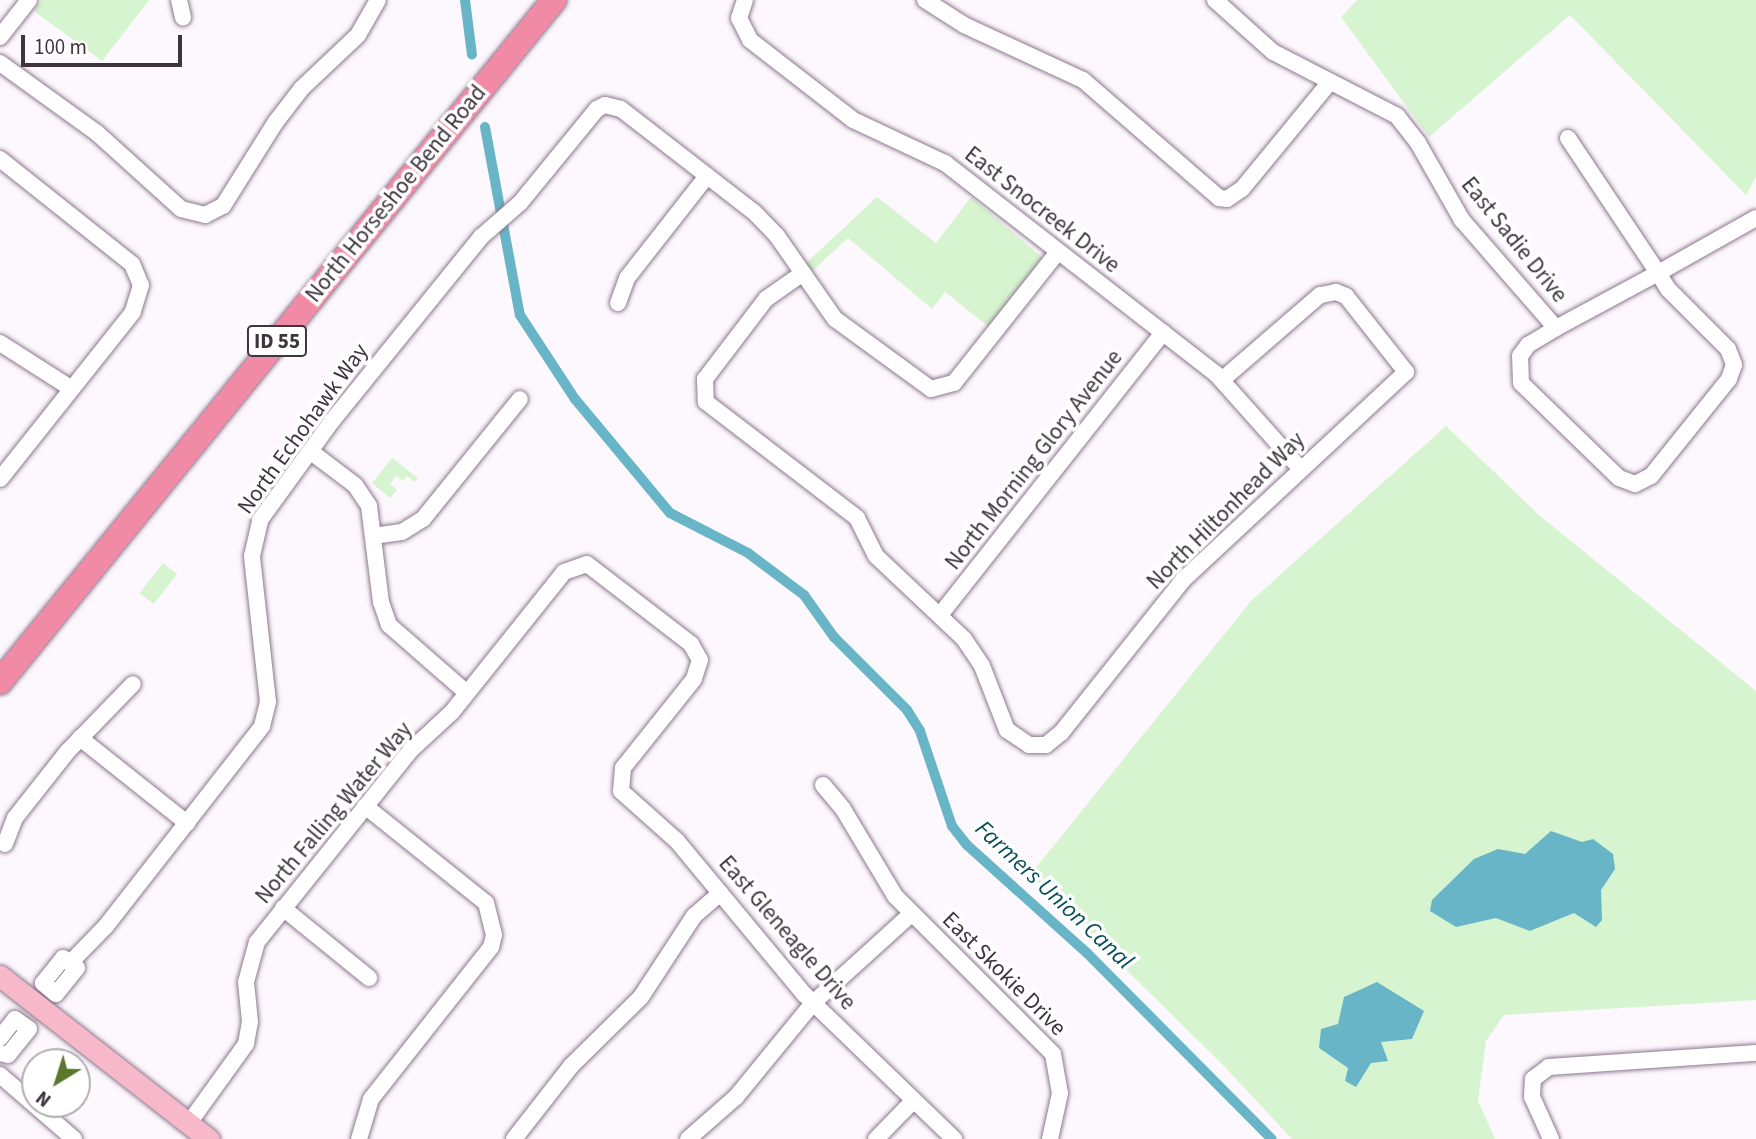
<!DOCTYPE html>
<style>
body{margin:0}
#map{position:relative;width:1756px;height:1139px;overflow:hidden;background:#fdf8fd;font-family:"Source Sans 3",sans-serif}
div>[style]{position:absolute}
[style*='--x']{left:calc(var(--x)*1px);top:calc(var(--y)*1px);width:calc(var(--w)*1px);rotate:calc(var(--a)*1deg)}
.green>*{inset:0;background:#d6f4cf;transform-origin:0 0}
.water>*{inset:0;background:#68b5c7}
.canal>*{height:10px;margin:-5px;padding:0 5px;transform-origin:5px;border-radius:5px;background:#68b5c7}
.roads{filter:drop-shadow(0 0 2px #8c778e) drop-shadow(0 0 2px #8c778e)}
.minor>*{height:16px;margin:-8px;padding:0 8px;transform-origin:8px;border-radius:8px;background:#fff}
.major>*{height:21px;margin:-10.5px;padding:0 10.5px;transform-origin:10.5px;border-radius:10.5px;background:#f7b9c9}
.highway>*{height:24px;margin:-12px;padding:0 12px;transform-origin:12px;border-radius:12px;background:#f18ba5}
span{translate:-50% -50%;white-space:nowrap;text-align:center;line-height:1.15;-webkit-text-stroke:7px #fff;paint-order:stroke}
.shield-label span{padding:2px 5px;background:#fff;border:2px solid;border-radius:5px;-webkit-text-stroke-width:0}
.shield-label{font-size:21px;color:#3e343e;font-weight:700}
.street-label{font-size:23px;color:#3e343e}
.water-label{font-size:24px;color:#074e5b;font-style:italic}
.north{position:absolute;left:21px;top:1048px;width:70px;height:70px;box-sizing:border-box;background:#fff;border:2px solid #b2aeb2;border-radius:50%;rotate:218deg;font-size:19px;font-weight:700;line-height:28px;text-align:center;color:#3e343e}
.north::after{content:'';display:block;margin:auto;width:24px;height:32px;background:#5a772c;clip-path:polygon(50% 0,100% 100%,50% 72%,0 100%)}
.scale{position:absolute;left:21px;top:35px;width:161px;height:32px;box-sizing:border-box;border:4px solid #3e343e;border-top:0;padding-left:9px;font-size:21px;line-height:24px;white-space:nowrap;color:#3e343e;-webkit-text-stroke:5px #fff;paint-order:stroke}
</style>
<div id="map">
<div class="green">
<div style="clip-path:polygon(41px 0,149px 0,102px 61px,34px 11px)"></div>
<div style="clip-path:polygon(1357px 0,1756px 0,1756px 177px,1746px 195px,1570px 15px,1429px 137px,1341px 17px)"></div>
<div style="clip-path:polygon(877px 197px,936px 243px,971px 197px,1043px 258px,989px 327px,945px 292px,932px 309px,848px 238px,811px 272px,805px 264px)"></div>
<div style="clip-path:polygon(1446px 426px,1540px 516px,1756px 691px,1756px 1000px,1504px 1015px,1486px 1041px,1478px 1101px,1495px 1139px,1292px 1139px,1222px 1064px,1030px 875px,1251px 601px)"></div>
<div style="clip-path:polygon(392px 458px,418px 478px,415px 482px,407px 476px,403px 481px,396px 476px,390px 484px,397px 490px,390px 498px,372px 483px)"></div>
<div style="left:163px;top:563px;width:18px;height:38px;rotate:38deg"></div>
</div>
<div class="water">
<div style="clip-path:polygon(1551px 831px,1582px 842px,1593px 839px,1613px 854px,1615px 869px,1601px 890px,1602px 920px,1596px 927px,1574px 913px,1530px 931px,1496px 918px,1456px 927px,1430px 911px,1432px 900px,1474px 859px,1498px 849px,1525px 854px)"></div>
<div style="clip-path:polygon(1377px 982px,1424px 1011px,1412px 1039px,1381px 1042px,1388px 1061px,1371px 1063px,1356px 1087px,1345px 1081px,1348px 1068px,1319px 1048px,1321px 1029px,1338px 1024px,1344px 997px)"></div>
</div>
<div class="canal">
<div style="--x:465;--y:0;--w:55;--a:82.7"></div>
<div style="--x:485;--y:127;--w:191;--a:79.5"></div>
<div style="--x:520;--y:315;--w:100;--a:56.8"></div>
<div style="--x:575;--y:399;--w:148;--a:50.2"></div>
<div style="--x:670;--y:513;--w:88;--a:27.1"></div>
<div style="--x:748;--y:553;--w:70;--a:36.9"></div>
<div style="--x:804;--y:595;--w:52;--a:54.5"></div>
<div style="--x:834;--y:637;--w:103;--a:45"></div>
<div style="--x:907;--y:710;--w:25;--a:58"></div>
<div style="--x:920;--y:731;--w:100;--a:71.4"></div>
<div style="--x:952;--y:826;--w:24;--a:52"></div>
<div style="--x:967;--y:845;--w:161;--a:42"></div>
<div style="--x:1087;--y:953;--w:262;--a:45.2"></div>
</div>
<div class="roads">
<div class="minor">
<div style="--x:179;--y:0;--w:18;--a:77"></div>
<div style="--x:745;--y:0;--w:19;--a:108"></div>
<div style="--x:739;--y:18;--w:25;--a:63"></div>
<div style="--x:750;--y:40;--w:130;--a:37.8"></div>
<div style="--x:853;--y:120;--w:102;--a:25.1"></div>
<div style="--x:945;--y:163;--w:343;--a:37.9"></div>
<div style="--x:1216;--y:374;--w:125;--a:48.3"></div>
<div style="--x:925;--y:0;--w:46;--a:32.7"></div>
<div style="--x:964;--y:25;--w:131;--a:24.8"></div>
<div style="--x:1083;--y:80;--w:180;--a:40.9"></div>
<div style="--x:1219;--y:198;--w:8;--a:7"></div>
<div style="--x:1227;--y:199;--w:18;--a:-34"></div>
<div style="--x:1242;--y:189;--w:137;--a:-50.6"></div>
<div style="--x:1215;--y:0;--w:78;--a:41.9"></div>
<div style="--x:1273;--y:52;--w:140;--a:27.3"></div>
<div style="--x:1397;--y:116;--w:34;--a:52"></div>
<div style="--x:1418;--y:143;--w:89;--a:60.3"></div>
<div style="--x:1462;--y:220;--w:143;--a:49"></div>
<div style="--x:0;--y:37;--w:47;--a:-51.9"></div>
<div style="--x:0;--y:63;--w:120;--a:35.8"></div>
<div style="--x:97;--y:133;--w:113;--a:42.1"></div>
<div style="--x:181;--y:209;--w:25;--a:14"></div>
<div style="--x:205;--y:215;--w:20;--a:-27"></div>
<div style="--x:223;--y:206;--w:98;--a:-57.9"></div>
<div style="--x:275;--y:123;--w:44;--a:-52.4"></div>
<div style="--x:302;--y:88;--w:77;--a:-43.4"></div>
<div style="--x:358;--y:35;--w:40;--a:-60.3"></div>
<div style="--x:1568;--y:138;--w:162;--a:56.3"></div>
<div style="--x:1658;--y:273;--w:19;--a:58"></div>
<div style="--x:1668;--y:289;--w:85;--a:45"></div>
<div style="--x:1728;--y:349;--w:17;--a:69"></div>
<div style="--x:1734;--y:365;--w:15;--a:110"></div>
<div style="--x:1729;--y:379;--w:124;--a:128.8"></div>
<div style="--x:1651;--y:476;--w:18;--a:153"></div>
<div style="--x:1635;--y:484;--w:17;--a:-159"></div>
<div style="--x:1619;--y:478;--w:136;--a:-135.9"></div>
<div style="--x:1521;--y:383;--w:27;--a:-92"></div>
<div style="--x:1520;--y:356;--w:14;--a:-54"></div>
<div style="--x:1528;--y:345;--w:33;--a:-31"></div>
<div style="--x:1556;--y:328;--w:116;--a:-28.3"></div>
<div style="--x:1658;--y:273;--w:112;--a:-29.3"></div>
<div style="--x:0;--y:159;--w:169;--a:38.5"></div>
<div style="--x:132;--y:264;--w:23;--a:67"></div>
<div style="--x:141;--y:285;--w:28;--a:107"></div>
<div style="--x:133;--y:312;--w:213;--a:128.5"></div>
<div style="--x:803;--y:273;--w:45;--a:144.9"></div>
<div style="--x:766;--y:299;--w:101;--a:127.3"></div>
<div style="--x:705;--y:379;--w:23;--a:88"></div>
<div style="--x:706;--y:402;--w:190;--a:37.5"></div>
<div style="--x:857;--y:518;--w:42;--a:63.4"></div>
<div style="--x:876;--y:556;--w:121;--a:43.3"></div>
<div style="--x:964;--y:639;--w:32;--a:56"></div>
<div style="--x:982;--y:666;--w:69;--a:68.7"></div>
<div style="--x:1007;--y:730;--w:27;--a:34"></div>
<div style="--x:1029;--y:745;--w:17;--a:0"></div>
<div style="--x:1046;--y:745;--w:19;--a:-39"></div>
<div style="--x:1061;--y:733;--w:196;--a:-51.4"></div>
<div style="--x:1183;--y:580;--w:305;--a:-43"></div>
<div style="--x:1406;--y:372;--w:97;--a:-128.3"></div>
<div style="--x:1346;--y:296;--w:11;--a:-158"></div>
<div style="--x:1336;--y:292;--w:16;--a:169"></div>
<div style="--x:1320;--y:295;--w:130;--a:139.1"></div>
<div style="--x:618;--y:303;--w:27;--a:-70"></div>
<div style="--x:627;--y:278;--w:130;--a:-51.9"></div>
<div style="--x:0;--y:343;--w:85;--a:32.6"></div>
<div style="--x:310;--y:451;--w:56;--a:37.1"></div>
<div style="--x:355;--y:485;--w:25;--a:56"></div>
<div style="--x:369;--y:506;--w:97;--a:82.9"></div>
<div style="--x:381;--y:602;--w:24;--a:71"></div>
<div style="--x:389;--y:625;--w:103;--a:41.1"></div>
<div style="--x:373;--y:536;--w:29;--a:-8"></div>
<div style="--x:402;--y:532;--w:25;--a:-32"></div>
<div style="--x:423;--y:519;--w:154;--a:-51.1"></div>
<div style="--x:940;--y:615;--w:360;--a:-51.7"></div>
<div style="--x:80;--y:738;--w:137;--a:38.5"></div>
<div style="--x:823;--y:785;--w:31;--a:50"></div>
<div style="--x:843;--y:809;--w:101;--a:59.1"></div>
<div style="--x:895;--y:896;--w:223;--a:45"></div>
<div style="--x:1053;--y:1054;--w:40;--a:80"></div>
<div style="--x:1060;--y:1093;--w:47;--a:102.3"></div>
<div style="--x:5;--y:844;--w:28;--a:-69"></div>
<div style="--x:15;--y:818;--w:85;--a:-51.7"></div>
<div style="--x:68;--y:751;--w:93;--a:-45.9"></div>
<div style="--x:283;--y:908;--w:111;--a:39.1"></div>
<div style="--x:63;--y:958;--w:17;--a:36"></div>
<div style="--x:77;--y:968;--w:33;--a:129"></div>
<div style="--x:56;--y:994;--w:17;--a:-140"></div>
<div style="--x:43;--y:983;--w:32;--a:-51"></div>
<div style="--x:72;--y:961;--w:49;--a:-45.8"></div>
<div style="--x:106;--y:926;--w:254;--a:-52"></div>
<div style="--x:262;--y:726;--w:25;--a:-76"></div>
<div style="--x:268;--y:702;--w:147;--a:-96.3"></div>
<div style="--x:252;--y:556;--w:37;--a:-77"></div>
<div style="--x:260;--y:520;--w:122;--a:-54"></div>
<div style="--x:332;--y:421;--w:237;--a:-51"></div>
<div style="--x:481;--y:237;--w:52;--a:-41.1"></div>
<div style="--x:520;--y:203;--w:122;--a:-50.7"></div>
<div style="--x:597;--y:109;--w:9;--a:-27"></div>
<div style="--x:605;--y:105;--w:16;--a:14"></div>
<div style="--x:621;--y:109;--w:168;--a:37.8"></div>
<div style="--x:754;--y:212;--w:33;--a:46"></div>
<div style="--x:777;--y:236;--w:101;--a:55.1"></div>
<div style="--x:835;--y:319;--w:119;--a:36.1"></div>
<div style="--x:931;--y:389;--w:24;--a:-15"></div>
<div style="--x:954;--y:383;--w:167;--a:-51.6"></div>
<div style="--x:0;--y:1038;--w:24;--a:-52"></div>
<div style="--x:15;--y:1019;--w:17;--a:36"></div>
<div style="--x:29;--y:1029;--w:33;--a:129"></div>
<div style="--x:8;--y:1055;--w:8;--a:-166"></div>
<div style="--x:0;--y:1075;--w:98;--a:40.9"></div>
<div style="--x:189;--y:1123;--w:97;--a:-54.2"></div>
<div style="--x:246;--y:1044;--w:22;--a:-80"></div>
<div style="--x:250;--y:1022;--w:40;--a:-95.7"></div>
<div style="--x:246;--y:982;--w:41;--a:-74.6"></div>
<div style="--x:257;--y:942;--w:246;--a:-51.3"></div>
<div style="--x:411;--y:750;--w:56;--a:-42.8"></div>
<div style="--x:452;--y:712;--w:179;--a:-51.3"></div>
<div style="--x:564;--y:572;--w:24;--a:-19"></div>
<div style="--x:587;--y:564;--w:131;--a:37.6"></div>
<div style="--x:691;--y:644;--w:18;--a:61"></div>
<div style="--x:700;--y:660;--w:20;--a:108"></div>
<div style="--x:694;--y:679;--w:114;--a:128.6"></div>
<div style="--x:623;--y:768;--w:23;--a:95"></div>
<div style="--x:621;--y:791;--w:75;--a:41.8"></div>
<div style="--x:677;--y:841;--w:199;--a:50.3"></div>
<div style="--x:804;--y:994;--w:209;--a:44"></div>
<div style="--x:359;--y:1139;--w:42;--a:-73.3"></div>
<div style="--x:371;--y:1099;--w:194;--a:-51.7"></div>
<div style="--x:491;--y:947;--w:12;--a:-76"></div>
<div style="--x:494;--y:935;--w:33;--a:-104"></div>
<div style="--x:486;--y:903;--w:155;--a:-141.3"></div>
<div style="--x:514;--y:1139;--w:93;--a:-52"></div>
<div style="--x:571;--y:1066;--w:98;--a:-44.6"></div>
<div style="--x:641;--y:997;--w:97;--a:-56.8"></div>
<div style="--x:694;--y:916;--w:35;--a:-41"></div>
<div style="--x:688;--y:1139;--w:64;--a:-41.2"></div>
<div style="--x:736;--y:1097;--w:122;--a:-50.7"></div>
<div style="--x:813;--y:1003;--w:132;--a:-42.2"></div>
<div style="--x:876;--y:1139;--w:54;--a:-45.7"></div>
<div style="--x:1551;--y:1139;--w:46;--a:-114.3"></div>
<div style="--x:1532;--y:1097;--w:18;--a:-87"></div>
<div style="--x:1533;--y:1079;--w:20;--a:-37"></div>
<div style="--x:1549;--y:1067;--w:207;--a:-3.9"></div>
</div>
<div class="major">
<div style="--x:0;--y:976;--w:265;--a:38"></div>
</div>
<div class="highway">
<div style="--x:0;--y:682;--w:879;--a:-50.91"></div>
</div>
</div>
<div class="shield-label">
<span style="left:277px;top:341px">ID 55</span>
</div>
<div class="street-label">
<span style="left:396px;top:194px;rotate:-51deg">North Horseshoe Bend Road</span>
<span style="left:1042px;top:210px;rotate:38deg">East Snocreek Drive</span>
<span style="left:1514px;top:240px;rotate:51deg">East Sadie Drive</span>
<span style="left:303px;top:429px;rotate:-54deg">North Echohawk Way</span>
<span style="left:1034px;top:460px;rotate:-52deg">North Morning Glory Avenue</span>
<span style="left:1226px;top:511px;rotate:-45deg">North Hiltonhead Way</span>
<span style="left:334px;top:813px;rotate:-50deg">North Falling Water Way</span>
<span style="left:787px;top:933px;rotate:49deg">East Gleneagle Drive</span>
<span style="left:1004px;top:974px;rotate:45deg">East Skokie Drive</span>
</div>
<div class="water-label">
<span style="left:1054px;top:895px;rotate:43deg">Farmers Union Canal</span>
</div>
<div class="north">N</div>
<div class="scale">100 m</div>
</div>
